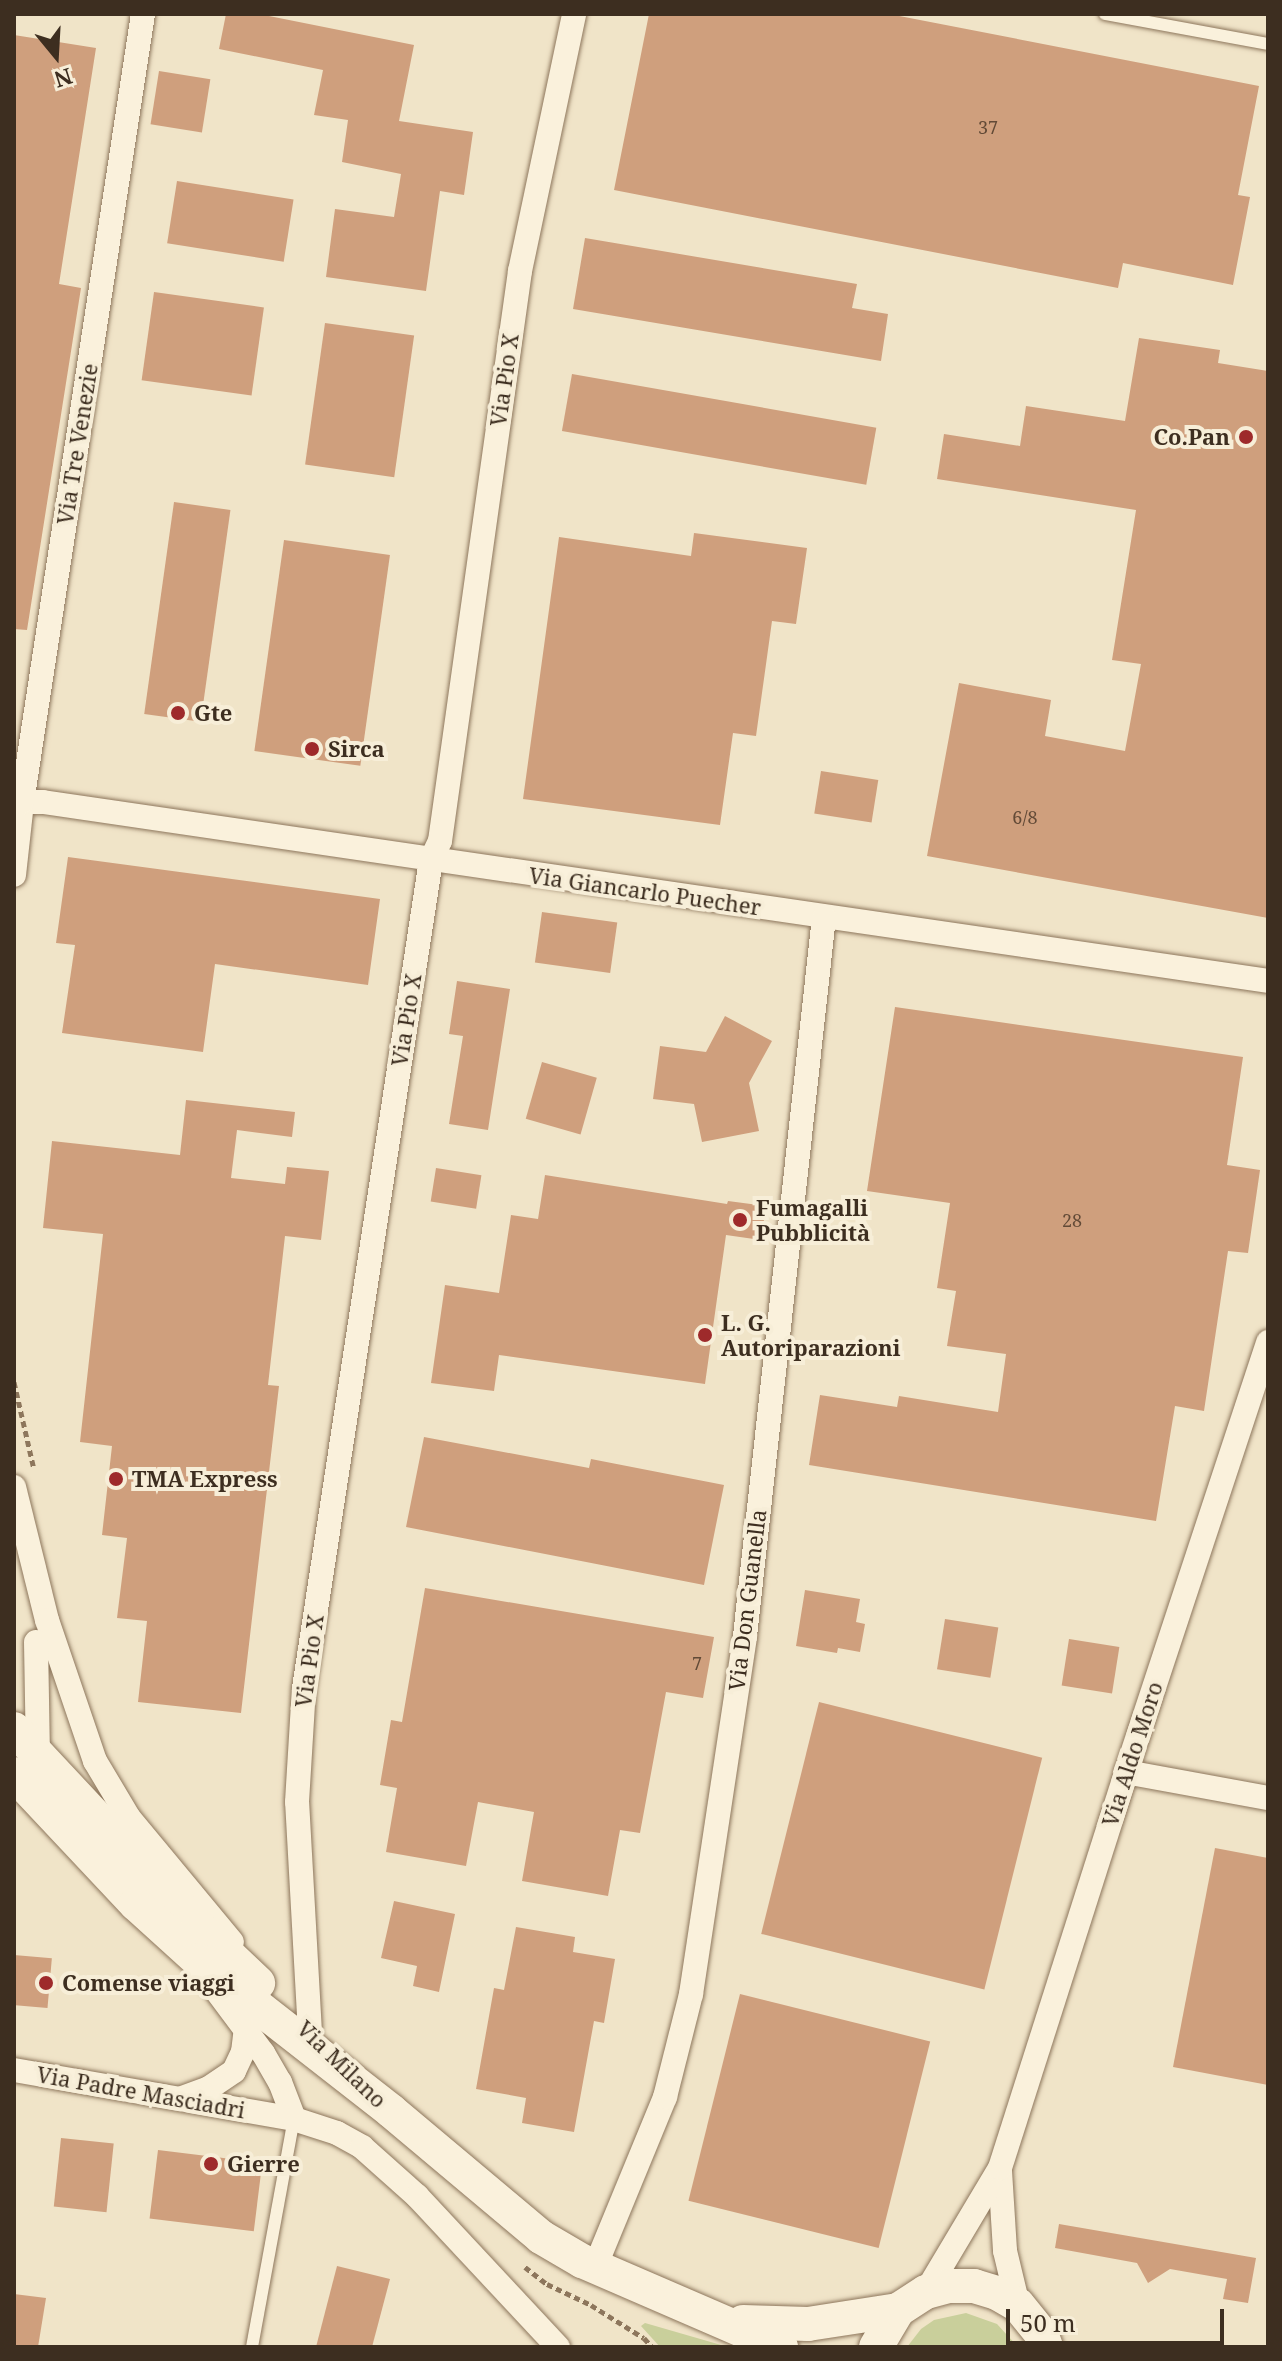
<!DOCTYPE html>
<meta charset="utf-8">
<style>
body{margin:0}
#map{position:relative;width:1282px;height:2361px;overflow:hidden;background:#f0e4c8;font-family:"Noto Serif",serif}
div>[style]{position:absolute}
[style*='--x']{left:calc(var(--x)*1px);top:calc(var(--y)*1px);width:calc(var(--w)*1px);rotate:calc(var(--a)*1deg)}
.green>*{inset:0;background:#c9cf9b}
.building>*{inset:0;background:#cf9f7d;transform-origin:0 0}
.path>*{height:5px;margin-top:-2.5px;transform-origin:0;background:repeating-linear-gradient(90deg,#8d765c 0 6px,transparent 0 10px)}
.roads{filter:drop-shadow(0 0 2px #8d765c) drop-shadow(0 0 2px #8d765c)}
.lane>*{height:12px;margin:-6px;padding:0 6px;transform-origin:6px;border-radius:6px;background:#faf1dc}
.street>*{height:24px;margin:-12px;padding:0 12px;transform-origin:12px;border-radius:12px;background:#faf1dc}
.secondary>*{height:34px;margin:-17px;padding:0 17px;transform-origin:17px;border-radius:17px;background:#faf1dc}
.dots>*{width:22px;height:22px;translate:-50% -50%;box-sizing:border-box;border:4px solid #f7eed8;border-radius:50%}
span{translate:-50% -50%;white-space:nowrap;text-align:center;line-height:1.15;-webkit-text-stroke:8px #f7eed8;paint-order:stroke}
.number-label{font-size:18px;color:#624a37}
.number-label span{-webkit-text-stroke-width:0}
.street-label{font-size:22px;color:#3d2e20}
.poi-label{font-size:22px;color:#3d2e20;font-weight:700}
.right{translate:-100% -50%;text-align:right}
.left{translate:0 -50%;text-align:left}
.frame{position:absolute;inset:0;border:16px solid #3d2e20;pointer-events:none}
.north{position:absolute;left:16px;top:16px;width:80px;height:80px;-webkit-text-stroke:6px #f7eed8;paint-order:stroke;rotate:162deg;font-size:22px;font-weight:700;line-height:32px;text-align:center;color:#3d2e20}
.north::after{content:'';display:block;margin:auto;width:28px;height:36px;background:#3d2e20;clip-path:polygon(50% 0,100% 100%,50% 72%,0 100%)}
.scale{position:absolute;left:1006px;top:2309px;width:218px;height:36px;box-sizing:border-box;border:4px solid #3d2e20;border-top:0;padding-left:10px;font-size:24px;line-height:28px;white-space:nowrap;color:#3d2e20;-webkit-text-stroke:6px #f7eed8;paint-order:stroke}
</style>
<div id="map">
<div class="green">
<div style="clip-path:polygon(966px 2313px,997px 2324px,1018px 2347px,907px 2347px,921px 2329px,934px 2320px)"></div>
<div style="clip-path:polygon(645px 2323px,728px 2347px,660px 2347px,641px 2326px)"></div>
</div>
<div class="building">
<div style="clip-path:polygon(226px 14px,259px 14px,414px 45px,399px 121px,473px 132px,464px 195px,440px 191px,426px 291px,326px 277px,335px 209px,394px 217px,401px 174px,342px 162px,348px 120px,314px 115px,323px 70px,219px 49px)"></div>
<div style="clip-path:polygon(649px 14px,889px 14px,1259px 86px,1238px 195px,1250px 197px,1233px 285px,1123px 263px,1118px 288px,614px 190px)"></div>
<div style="clip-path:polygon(14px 35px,96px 48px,59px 284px,81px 288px,27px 630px,14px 629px)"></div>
<div style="left:159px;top:71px;width:52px;height:54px;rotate:9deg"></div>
<div style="left:177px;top:181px;width:118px;height:63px;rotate:9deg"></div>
<div style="clip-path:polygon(585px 238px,857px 284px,852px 308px,888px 314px,881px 361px,573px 309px)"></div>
<div style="left:154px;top:292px;width:111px;height:89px;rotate:8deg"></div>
<div style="left:325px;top:323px;width:90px;height:143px;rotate:8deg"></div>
<div style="clip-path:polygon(1139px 338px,1220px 350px,1218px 363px,1268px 371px,1268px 918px,927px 856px,959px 683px,1051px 700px,1045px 736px,1125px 751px,1141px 664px,1112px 660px,1136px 510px,937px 479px,944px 434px,1020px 446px,1026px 406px,1125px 421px)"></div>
<div style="left:572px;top:374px;width:309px;height:58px;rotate:10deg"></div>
<div style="left:174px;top:502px;width:57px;height:214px;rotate:8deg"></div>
<div style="clip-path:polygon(694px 533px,807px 548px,796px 624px,772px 621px,756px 736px,733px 733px,720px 825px,523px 799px,559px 537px,691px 556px)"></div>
<div style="left:284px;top:540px;width:107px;height:213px;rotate:8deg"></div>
<div style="left:821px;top:771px;width:58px;height:43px;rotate:9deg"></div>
<div style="clip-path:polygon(68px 857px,380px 899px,368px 985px,215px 964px,203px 1052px,62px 1033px,75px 945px,56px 943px)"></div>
<div style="left:542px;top:912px;width:76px;height:51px;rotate:8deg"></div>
<div style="clip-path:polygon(457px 981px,510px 989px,488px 1130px,449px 1124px,463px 1036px,449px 1034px)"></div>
<div style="clip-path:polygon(895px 1007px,1243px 1057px,1227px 1165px,1260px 1170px,1248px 1253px,1228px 1251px,1204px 1411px,1175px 1406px,1156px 1521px,809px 1465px,820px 1395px,897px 1407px,899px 1396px,998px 1412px,1006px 1354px,947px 1346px,956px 1291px,937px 1288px,950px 1203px,867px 1191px)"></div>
<div style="clip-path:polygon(725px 1016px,772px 1041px,749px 1083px,759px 1131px,702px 1142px,694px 1104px,653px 1099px,660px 1046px,706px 1052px)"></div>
<div style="left:542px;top:1062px;width:57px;height:59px;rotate:16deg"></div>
<div style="clip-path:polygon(186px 1100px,295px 1112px,292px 1137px,237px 1130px,231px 1178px,285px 1184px,287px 1167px,329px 1171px,321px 1240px,285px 1236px,268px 1385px,279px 1386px,241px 1713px,138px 1702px,147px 1621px,117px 1618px,127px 1538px,102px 1535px,112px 1446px,80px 1442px,103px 1234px,43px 1228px,52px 1141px,180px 1155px)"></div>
<div style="left:436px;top:1168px;width:46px;height:34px;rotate:9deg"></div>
<div style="clip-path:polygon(545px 1175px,727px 1204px,728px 1201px,766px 1206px,761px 1240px,726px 1235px,705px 1384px,499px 1355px,494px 1391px,431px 1383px,445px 1285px,499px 1293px,511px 1215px,538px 1219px)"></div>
<div style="clip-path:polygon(424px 1437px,589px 1468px,591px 1459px,724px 1485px,704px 1585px,406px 1527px)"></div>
<div style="clip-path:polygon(425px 1588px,714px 1637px,703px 1698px,666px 1692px,640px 1833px,620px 1830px,608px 1896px,522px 1881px,534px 1812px,478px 1802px,466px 1866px,386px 1852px,397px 1788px,380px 1785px,391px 1720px,402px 1722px)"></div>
<div style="clip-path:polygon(805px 1590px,860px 1599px,856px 1622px,865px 1624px,860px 1652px,838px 1648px,837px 1653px,796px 1646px)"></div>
<div style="left:945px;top:1619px;width:54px;height:51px;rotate:9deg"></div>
<div style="left:1069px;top:1639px;width:51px;height:47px;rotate:9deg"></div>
<div style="left:819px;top:1702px;width:230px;height:239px;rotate:14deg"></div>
<div style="clip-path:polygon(1215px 1848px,1268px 1858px,1268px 2085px,1173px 2067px)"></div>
<div style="clip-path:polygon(394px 1901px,455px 1914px,439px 1992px,413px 1986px,417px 1966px,381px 1958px)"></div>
<div style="clip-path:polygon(516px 1927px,575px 1937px,573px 1952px,615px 1959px,604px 2023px,594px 2021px,574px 2132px,522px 2123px,526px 2098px,476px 2089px,494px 1988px,504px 1990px)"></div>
<div style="left:14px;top:1955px;width:38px;height:50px;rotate:5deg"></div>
<div style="left:740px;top:1994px;width:196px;height:213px;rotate:14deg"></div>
<div style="left:61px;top:2138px;width:53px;height:69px;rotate:6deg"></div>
<div style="left:158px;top:2150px;width:105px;height:69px;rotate:7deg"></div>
<div style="clip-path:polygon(1059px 2224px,1256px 2258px,1248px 2303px,1223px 2299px,1227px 2279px,1170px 2269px,1148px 2283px,1137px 2263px,1055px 2248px)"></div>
<div style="clip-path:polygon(337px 2266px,390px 2279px,372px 2347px,316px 2347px)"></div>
<div style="clip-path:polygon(14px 2294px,46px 2298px,38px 2347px,14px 2347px)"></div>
</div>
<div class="path">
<div style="--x:14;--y:1382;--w:89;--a:77.1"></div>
<div style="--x:525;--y:2267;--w:28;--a:38"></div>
<div style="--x:547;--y:2284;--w:49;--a:25.5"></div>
<div style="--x:591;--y:2305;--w:62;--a:31.9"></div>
<div style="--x:644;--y:2338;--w:12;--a:48"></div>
</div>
<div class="roads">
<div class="lane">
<div style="--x:1105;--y:14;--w:166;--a:10.4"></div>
<div style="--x:252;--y:2347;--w:232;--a:-79.6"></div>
</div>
<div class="street">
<div style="--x:22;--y:802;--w:21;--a:0"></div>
<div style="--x:43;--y:802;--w:1238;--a:8.31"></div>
<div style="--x:14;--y:875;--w:73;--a:-83.7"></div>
<div style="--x:22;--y:802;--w:797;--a:-81.27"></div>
<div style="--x:14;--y:1487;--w:137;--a:76.1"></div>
<div style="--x:47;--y:1620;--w:149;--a:71.2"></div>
<div style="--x:95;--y:1761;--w:66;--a:59.2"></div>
<div style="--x:129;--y:1818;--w:161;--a:50.3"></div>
<div style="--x:36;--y:1642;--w:117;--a:89"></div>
<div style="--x:1126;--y:1772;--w:144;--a:10.4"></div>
<div style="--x:210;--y:1982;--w:89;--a:53.3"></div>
<div style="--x:263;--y:2053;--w:34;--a:60"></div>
<div style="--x:280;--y:2082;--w:40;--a:69"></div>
<div style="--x:310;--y:2033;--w:231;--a:-93.2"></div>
<div style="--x:297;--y:1802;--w:114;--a:-86.5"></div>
<div style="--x:304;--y:1688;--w:838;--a:-81.28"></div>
<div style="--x:431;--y:860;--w:21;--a:-65"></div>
<div style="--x:440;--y:841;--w:576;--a:-82.01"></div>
<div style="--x:520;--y:271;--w:263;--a:-78.1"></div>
<div style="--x:14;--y:2070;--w:284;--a:9.9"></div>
<div style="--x:294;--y:2119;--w:45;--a:18"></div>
<div style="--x:337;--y:2133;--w:29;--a:29"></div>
<div style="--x:362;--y:2147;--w:74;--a:41.7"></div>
<div style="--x:417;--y:2196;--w:207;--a:47"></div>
<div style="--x:182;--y:2098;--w:29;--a:-20"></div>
<div style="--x:209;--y:2088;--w:30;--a:-34"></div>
<div style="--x:234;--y:2071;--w:21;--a:-65"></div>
<div style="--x:243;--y:2052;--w:25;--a:-83"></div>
<div style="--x:1000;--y:2171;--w:80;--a:86.4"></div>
<div style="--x:1005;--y:2251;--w:56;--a:76.5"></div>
<div style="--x:595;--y:2267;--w:184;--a:-67.6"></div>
<div style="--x:665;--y:2097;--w:106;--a:-75.8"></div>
<div style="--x:691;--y:1994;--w:362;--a:-81.4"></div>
<div style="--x:745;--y:1636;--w:723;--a:-83.73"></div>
<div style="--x:926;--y:2292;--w:144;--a:-59.2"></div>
<div style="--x:1000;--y:2168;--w:416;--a:-72.3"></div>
<div style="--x:1126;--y:1772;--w:453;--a:-71.7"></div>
</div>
<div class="secondary">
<div style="--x:14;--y:1729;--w:270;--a:47"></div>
<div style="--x:198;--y:1926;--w:83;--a:43.5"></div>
<div style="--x:14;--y:1774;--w:178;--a:46.8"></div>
<div style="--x:136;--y:1904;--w:84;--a:42.1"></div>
<div style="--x:198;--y:1960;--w:245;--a:38"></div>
<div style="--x:391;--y:2111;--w:196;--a:40"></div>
<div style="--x:541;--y:2237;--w:48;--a:30.3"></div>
<div style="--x:582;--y:2261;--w:217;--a:23.4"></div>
<div style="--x:743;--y:2322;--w:65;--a:1.8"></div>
<div style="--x:808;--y:2324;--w:91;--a:-8.8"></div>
<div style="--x:876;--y:2347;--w:43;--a:-59.3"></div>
<div style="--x:898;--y:2310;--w:33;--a:-33"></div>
<div style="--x:926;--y:2292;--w:24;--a:-15"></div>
<div style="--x:949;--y:2286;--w:25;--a:0"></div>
<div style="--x:974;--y:2286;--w:24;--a:17"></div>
<div style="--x:997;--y:2293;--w:24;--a:30"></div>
<div style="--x:1018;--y:2305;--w:36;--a:51"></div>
<div style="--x:1041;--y:2333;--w:15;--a:70"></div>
</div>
</div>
<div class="dots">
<div style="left:1246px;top:437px;background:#9e2a2b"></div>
<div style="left:178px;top:713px;background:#9e2a2b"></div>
<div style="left:312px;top:749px;background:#9e2a2b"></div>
<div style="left:740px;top:1220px;background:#9e2a2b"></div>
<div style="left:705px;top:1335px;background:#9e2a2b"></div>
<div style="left:116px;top:1479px;background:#9e2a2b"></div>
<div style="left:46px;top:1983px;background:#9e2a2b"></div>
<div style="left:211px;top:2164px;background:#9e2a2b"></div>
</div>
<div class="number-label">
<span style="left:988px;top:127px">37</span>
<span style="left:1025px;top:817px">6/8</span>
<span style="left:1072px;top:1220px">28</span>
<span style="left:697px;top:1663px">7</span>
</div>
<div class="street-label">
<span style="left:504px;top:380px;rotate:-82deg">Via Pio X</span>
<span style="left:77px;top:444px;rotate:-81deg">Via Tre Venezie</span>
<span style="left:645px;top:891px;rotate:8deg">Via Giancarlo Puecher</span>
<span style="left:406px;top:1020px;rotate:-81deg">Via Pio X</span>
<span style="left:747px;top:1600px;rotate:-83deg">Via Don Guanella</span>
<span style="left:309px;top:1661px;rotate:-82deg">Via Pio X</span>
<span style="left:1132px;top:1754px;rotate:-72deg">Via Aldo Moro</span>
<span style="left:342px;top:2064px;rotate:44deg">Via Milano</span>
<span style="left:141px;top:2092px;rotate:10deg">Via Padre Masciadri</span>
</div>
<div class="poi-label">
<span class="right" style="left:1230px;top:437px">Co.Pan</span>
<span class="left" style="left:194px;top:713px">Gte</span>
<span class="left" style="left:328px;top:749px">Sirca</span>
<span class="left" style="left:756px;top:1220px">Fumagalli<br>Pubblicità</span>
<span class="left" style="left:721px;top:1335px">L. G.<br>Autoriparazioni</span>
<span class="left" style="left:132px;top:1479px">TMA Express</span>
<span class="left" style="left:62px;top:1983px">Comense viaggi</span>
<span class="left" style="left:227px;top:2164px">Gierre</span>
</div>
<div class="frame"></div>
<div class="north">N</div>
<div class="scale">50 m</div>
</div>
